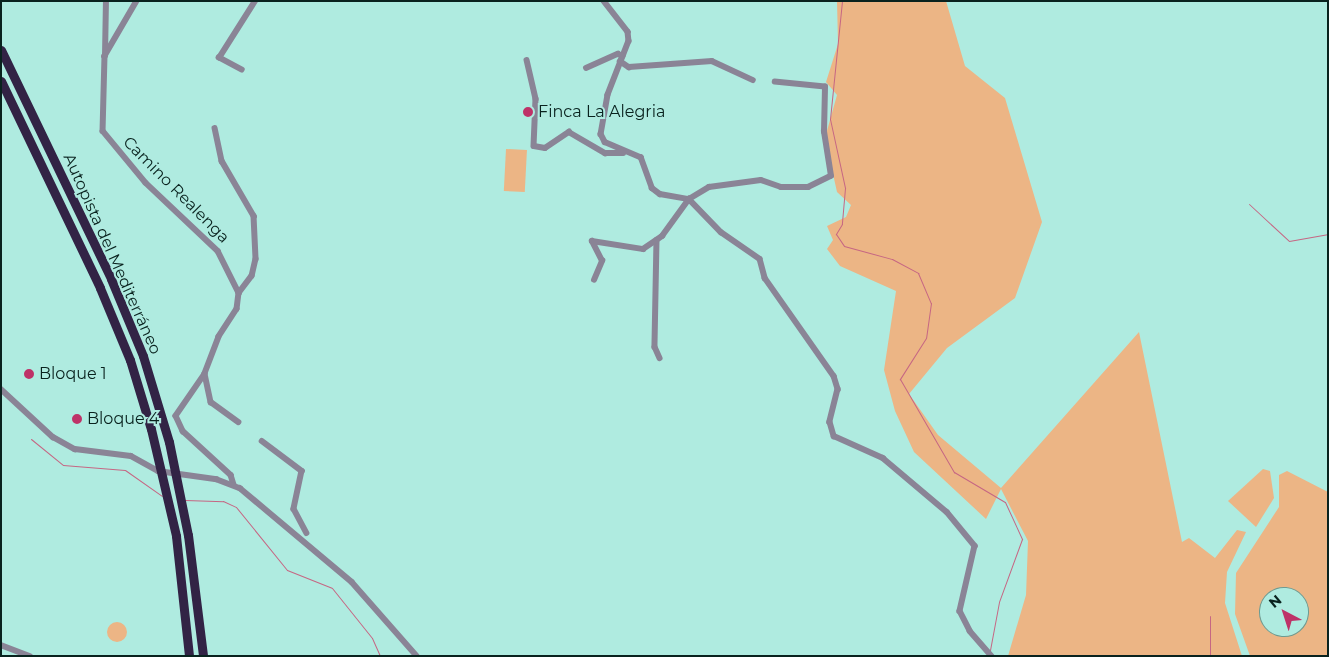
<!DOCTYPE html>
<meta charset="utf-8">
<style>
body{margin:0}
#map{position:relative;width:1329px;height:657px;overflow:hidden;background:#afebe0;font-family:Montserrat,sans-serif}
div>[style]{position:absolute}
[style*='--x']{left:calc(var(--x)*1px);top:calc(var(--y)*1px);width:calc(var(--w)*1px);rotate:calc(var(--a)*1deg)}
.green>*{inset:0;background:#ecb585;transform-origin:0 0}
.round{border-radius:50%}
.stream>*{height:1px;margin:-0.5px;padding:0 0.5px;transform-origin:0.5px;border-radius:0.5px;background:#c66683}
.minor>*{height:5.5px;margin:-2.75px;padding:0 2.75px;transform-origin:2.75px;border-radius:2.75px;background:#8a8496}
.highway>*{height:9px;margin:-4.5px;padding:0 4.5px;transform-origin:4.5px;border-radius:4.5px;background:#322345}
.highway-bridge>*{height:9px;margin:-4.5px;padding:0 4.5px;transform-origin:4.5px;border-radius:4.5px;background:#322345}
.dots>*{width:14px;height:14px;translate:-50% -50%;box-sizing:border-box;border:2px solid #afebe0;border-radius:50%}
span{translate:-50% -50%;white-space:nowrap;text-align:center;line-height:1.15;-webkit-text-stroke:4px #afebe0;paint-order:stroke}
.poi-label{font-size:16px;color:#09221e}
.left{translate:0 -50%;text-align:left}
.street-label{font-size:16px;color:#09221e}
.frame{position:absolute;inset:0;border:2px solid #09221e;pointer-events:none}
.north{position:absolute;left:1259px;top:587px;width:50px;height:50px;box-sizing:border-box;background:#afebe0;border:1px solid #6d9b92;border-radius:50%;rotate:320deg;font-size:14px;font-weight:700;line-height:20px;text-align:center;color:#09221e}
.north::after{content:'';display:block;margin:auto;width:18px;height:22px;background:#be3268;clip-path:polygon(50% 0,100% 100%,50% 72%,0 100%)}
</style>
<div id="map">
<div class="green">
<div style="clip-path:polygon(837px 1px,946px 1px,965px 66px,1005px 98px,1042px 222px,1015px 298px,947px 348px,909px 394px,938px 435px,1001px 488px,1139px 332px,1182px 542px,1189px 538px,1215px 558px,1237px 530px,1246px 532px,1227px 572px,1225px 603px,1242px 656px,1008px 656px,1026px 595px,1028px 541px,1001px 489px,986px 519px,914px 452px,895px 411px,884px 370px,896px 291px,840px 266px,827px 249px,833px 240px,827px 226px,846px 217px,851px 205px,837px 192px,825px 138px,837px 95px,826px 82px,838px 44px)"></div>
<div style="left:506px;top:149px;width:21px;height:42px;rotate:3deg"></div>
<div style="clip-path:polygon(1263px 469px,1270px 471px,1274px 498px,1256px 527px,1228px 501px)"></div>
<div style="clip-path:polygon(evenodd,1287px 471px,1328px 492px,1328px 656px,1250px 656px,1235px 614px,1236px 573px,1279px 507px,1279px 475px,1287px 471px,1269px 597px,1299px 597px,1299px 627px,1269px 627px,1269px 597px)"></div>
<div class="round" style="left:107px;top:622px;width:20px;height:20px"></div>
</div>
<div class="stream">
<div style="--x:842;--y:1;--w:119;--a:95.8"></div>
<div style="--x:830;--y:119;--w:71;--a:77.7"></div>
<div style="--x:845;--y:188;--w:36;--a:95"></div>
<div style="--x:842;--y:224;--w:12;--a:121"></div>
<div style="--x:836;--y:234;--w:14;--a:56"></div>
<div style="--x:844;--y:246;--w:50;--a:15.2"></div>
<div style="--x:892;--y:259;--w:30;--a:28"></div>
<div style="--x:918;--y:273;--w:33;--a:67"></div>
<div style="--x:931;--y:303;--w:35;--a:98"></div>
<div style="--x:926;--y:338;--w:49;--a:122.4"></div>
<div style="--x:900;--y:379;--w:108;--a:59.9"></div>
<div style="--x:954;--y:472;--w:59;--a:30.5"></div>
<div style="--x:1005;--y:502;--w:41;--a:65.3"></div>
<div style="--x:1022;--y:539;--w:67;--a:110.1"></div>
<div style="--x:999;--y:602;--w:49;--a:100.6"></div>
<div style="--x:1249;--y:204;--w:54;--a:42.8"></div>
<div style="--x:1289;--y:241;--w:40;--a:-10"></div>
<div style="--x:31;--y:439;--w:41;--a:39.1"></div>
<div style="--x:63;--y:465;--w:62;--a:4.6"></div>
<div style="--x:125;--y:470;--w:45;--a:35.1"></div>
<div style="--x:185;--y:500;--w:38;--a:2"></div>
<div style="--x:223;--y:501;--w:14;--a:25"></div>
<div style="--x:236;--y:507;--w:81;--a:51"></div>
<div style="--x:287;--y:570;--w:48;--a:21.8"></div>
<div style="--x:332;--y:588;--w:64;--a:51.3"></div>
<div style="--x:372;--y:638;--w:20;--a:66"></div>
<div style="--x:1210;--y:656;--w:40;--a:-90"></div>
</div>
<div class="minor">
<div style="--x:137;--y:1;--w:64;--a:120.2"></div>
<div style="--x:105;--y:56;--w:75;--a:91.5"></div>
<div style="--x:103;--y:131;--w:67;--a:50.4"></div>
<div style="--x:146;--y:183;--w:99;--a:43.4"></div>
<div style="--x:218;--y:251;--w:47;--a:63.4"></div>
<div style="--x:239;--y:293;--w:16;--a:97"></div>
<div style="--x:237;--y:309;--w:33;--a:123"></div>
<div style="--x:219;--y:337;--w:40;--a:111"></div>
<div style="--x:205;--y:374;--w:51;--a:124.6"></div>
<div style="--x:176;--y:416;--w:17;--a:65"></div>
<div style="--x:183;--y:431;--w:65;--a:42.5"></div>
<div style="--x:231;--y:475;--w:10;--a:73"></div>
<div style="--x:604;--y:1;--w:39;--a:52"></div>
<div style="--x:628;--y:32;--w:9;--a:84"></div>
<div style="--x:629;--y:41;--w:58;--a:111.3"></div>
<div style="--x:608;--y:95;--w:40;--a:100"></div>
<div style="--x:601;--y:134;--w:9;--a:63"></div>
<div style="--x:605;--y:142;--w:39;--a:23"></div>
<div style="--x:641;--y:157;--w:33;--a:70"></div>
<div style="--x:652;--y:188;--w:10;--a:37"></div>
<div style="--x:660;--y:194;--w:29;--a:10"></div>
<div style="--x:689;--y:199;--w:46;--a:45.9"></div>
<div style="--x:721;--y:232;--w:47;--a:34.7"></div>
<div style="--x:760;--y:259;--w:20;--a:75"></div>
<div style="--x:765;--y:278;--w:120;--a:54.9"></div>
<div style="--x:834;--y:376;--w:14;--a:73"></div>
<div style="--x:838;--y:389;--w:34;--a:104"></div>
<div style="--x:830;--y:422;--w:15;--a:74"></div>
<div style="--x:834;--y:436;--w:54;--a:24.2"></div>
<div style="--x:883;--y:458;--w:84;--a:40.2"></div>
<div style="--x:947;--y:512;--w:44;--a:50.5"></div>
<div style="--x:975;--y:546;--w:67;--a:103"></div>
<div style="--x:960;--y:611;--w:22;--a:63"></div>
<div style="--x:970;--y:631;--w:33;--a:49"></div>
<div style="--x:105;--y:56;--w:55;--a:-89"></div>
<div style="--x:527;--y:60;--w:40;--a:77"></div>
<div style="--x:536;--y:99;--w:47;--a:92.4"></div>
<div style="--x:534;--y:146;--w:11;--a:10"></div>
<div style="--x:545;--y:148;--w:29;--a:-34"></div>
<div style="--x:569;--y:132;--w:42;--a:30.3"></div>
<div style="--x:605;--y:153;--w:18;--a:0"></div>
<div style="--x:620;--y:61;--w:11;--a:34"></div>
<div style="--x:629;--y:67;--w:83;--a:-4.1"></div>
<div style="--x:712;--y:61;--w:45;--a:24.9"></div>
<div style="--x:586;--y:68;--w:35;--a:-24"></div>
<div style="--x:618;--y:54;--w:5;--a:22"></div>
<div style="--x:242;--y:70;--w:26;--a:-152"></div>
<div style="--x:219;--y:58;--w:67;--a:-57.7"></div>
<div style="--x:215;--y:128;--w:34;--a:78"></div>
<div style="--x:222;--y:161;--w:64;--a:59.8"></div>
<div style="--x:254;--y:216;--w:43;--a:87.3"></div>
<div style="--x:256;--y:259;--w:17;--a:103"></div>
<div style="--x:252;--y:276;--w:21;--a:127"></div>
<div style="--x:657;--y:240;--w:107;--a:91.1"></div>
<div style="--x:655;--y:347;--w:12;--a:66"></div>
<div style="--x:594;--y:280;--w:21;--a:-67"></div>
<div style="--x:602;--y:261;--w:22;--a:-117"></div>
<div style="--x:592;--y:241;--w:52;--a:8.9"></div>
<div style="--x:643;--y:249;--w:23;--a:-34"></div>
<div style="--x:662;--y:236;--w:46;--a:-53.9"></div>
<div style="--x:689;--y:199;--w:23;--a:-31"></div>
<div style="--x:709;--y:187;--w:52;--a:-7.7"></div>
<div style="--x:761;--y:180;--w:21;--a:19"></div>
<div style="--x:781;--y:187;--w:27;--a:0"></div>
<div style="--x:808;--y:187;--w:25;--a:-26"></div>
<div style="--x:831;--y:176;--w:45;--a:-99"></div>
<div style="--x:824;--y:132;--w:45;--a:-88.7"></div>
<div style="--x:825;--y:87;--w:50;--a:-174.3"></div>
<div style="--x:205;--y:374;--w:29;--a:78"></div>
<div style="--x:211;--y:402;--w:34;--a:36"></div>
<div style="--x:1;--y:389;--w:71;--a:42.7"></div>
<div style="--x:53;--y:437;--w:25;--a:29"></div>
<div style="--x:75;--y:449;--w:56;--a:7.1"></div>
<div style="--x:131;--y:456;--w:31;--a:29"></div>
<div style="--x:158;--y:471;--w:59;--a:7.9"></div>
<div style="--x:216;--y:479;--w:26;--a:21"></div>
<div style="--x:240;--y:488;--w:146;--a:40"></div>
<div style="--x:352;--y:582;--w:98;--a:48.7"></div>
<div style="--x:262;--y:441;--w:50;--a:36.9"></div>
<div style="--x:302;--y:471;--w:39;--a:102"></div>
<div style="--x:294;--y:509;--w:27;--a:62"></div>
<div style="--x:1;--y:645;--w:31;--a:21"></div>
</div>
<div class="highway">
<div style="--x:1;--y:50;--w:254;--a:64.3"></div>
<div style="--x:111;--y:279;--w:83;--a:67.4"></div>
<div style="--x:143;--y:356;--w:90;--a:73.2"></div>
<div style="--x:1;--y:81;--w:229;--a:64.4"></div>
<div style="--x:100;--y:288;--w:78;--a:67.4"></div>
<div style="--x:130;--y:360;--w:72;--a:73.1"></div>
<div style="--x:188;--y:535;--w:122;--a:82.9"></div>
<div style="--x:176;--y:536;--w:121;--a:83.8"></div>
</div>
<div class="highway-bridge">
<div style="--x:151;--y:429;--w:110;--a:76.8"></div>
<div style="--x:169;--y:442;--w:95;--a:78.5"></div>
</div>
<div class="dots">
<div style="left:528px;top:112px;background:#be3268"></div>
<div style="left:29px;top:374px;background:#be3268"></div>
<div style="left:77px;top:419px;background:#be3268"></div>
</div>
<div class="poi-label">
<span class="left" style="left:538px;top:112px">Finca La Alegria</span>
<span class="left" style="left:39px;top:374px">Bloque 1</span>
<span class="left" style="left:87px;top:419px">Bloque 4</span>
</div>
<div class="street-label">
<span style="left:176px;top:190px;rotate:45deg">Camino Realenga</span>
<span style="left:112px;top:254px;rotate:66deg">Autopista del Mediterráneo</span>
</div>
<div class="frame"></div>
<div class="north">N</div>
</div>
